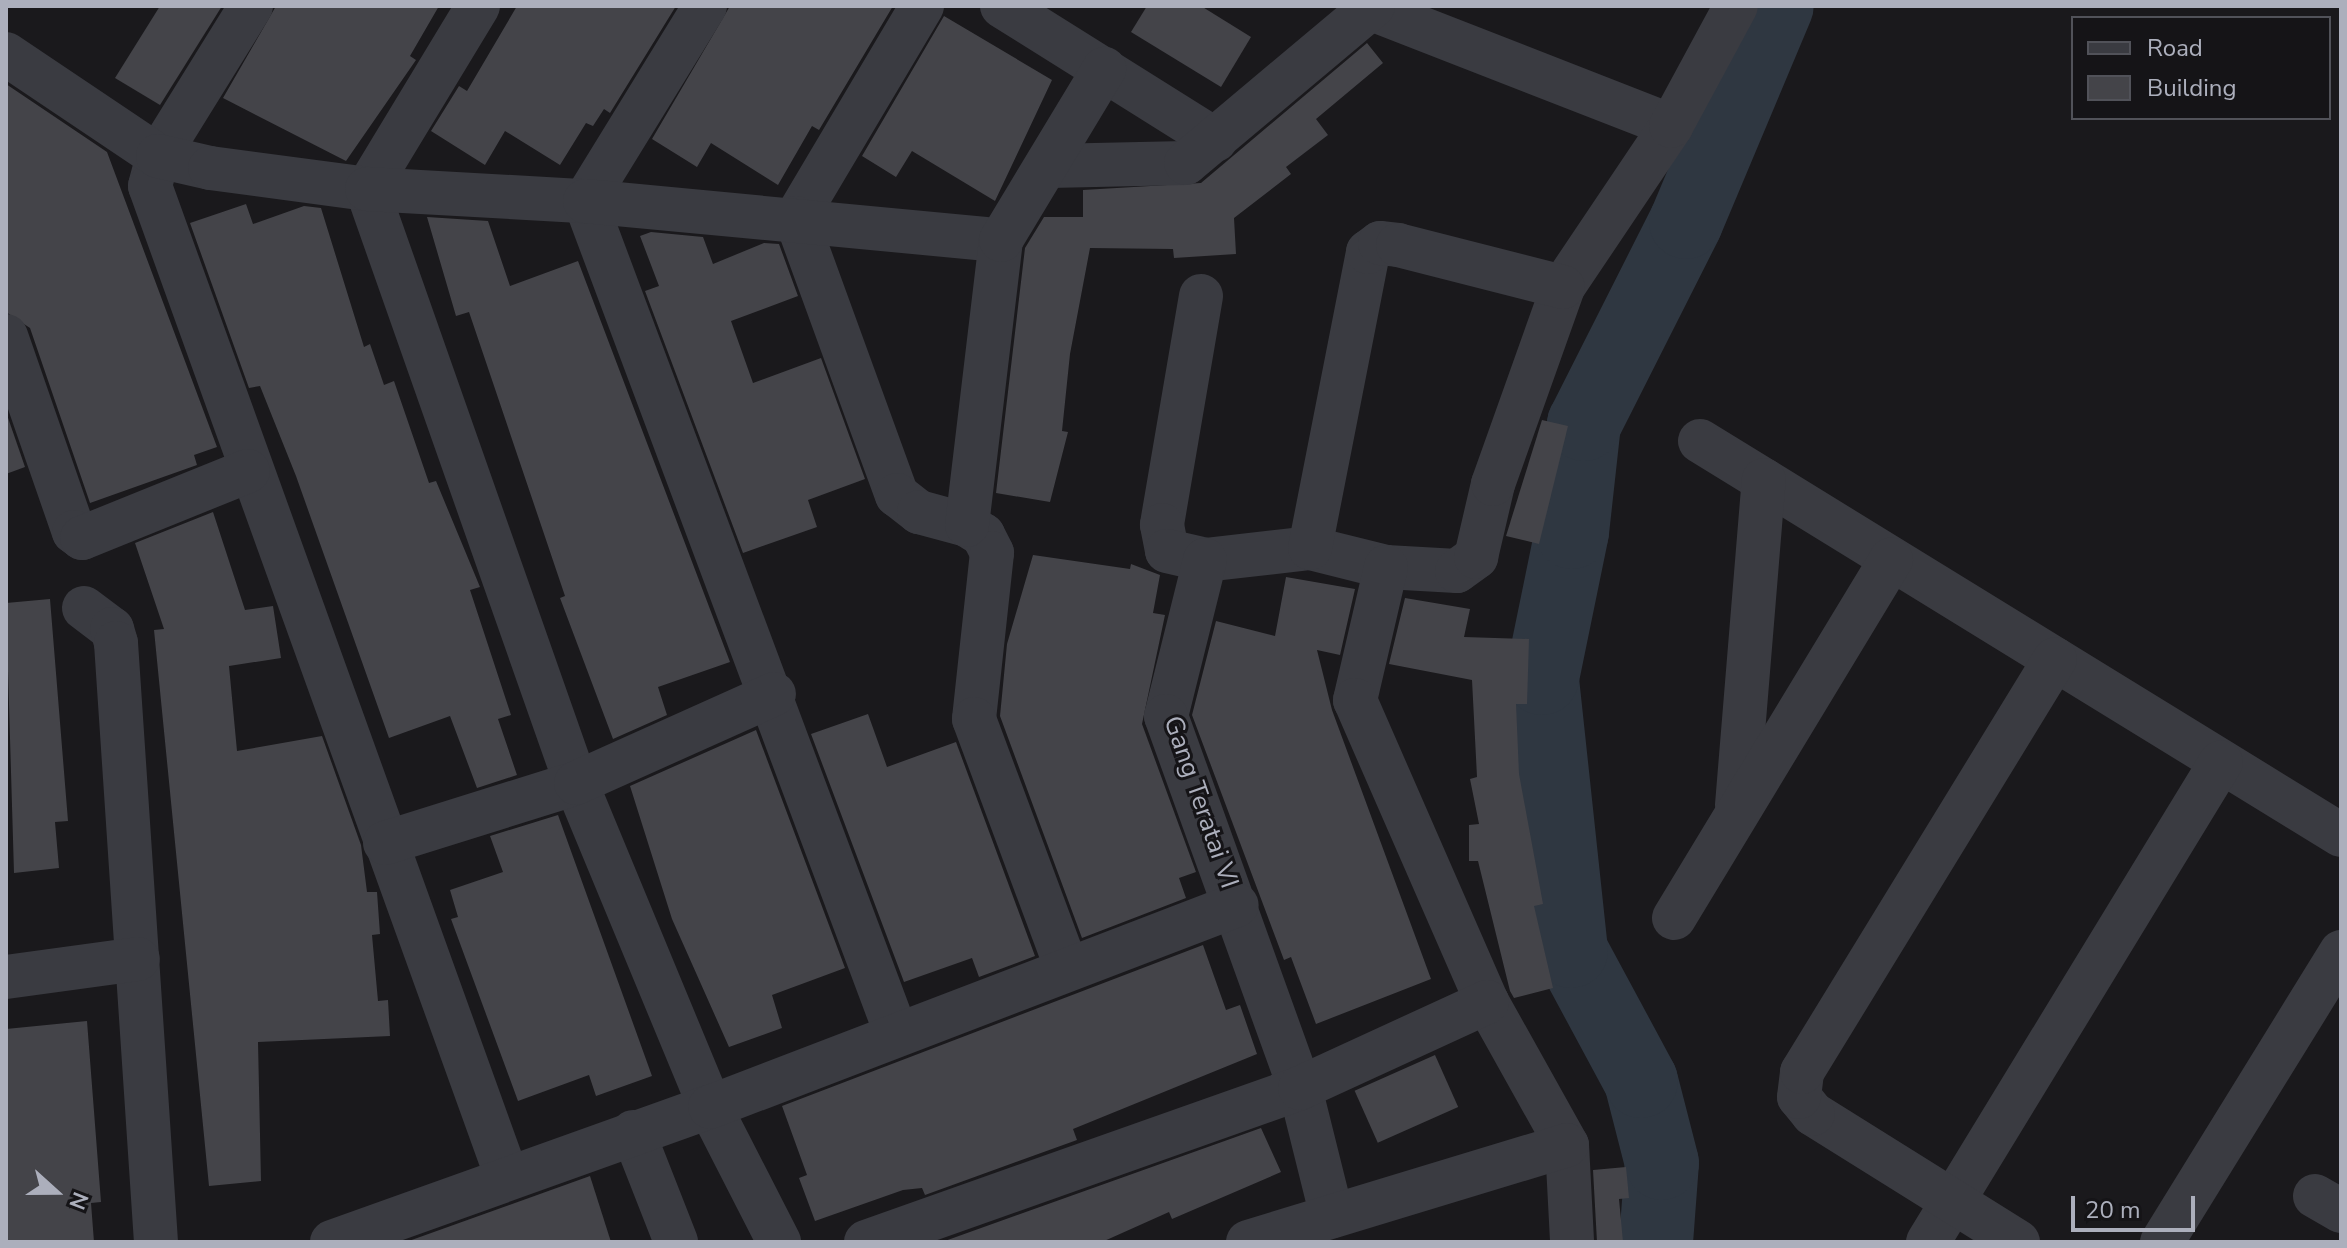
<!DOCTYPE html>
<style>
body{margin:0}
#map{position:relative;width:2347px;height:1248px;overflow:hidden;background:#1a191c;font-family:"Nunito Sans",sans-serif}
div>[style]{position:absolute}
[style*='--x']{left:calc(var(--x)*1px);top:calc(var(--y)*1px);width:calc(var(--w)*1px);rotate:calc(var(--a)*1deg)}
.river>*{height:74px;margin:-37px;padding:0 37px;transform-origin:37px;border-radius:37px;background:#2f3741}
.building>*{inset:0;background:#444449;transform-origin:0 0}
.minor>*{height:44px;margin:-22px;padding:0 22px;transform-origin:22px;border-radius:22px;background:#3a3b41}
span{translate:-50% -50%;white-space:nowrap;text-align:center;line-height:1.15;-webkit-text-stroke:6px #151417;paint-order:stroke}
.street-label{font-size:26px;color:#acafbc}
.frame{position:absolute;inset:0;border:8px solid #acafbc;pointer-events:none}
.legend{position:absolute;left:2071px;top:16px;width:260px;height:104px;box-sizing:border-box;background:#151417;border:2px solid #515259;margin:0;padding:10px 14px;list-style:none;font-size:24px;color:#acafbc}
.legend li{display:flex;align-items:center;gap:16px;height:40px}
.legend b{width:40px;border:2px solid #515259}
.north{position:absolute;left:16px;top:1152px;width:80px;height:80px;-webkit-text-stroke:6px #151417;paint-order:stroke;rotate:111deg;font-size:22px;font-weight:700;line-height:32px;text-align:center;color:#acafbc}
.north::after{content:'';display:block;margin:auto;width:28px;height:36px;background:#acafbc;clip-path:polygon(50% 0,100% 100%,50% 72%,0 100%)}
.scale{position:absolute;left:2071px;top:1196px;width:124px;height:36px;box-sizing:border-box;border:4px solid #acafbc;border-top:0;padding-left:10px;font-size:24px;line-height:28px;white-space:nowrap;color:#acafbc;-webkit-text-stroke:6px #151417;paint-order:stroke}
</style>
<div id="map">
<div class="river">
<div style="--x:1656;--y:1242;--w:79;--a:-85.7"></div>
<div style="--x:1662;--y:1163;--w:85;--a:-104.4"></div>
<div style="--x:1641;--y:1081;--w:148;--a:-118.3"></div>
<div style="--x:1571;--y:951;--w:275;--a:-96.1"></div>
<div style="--x:1542;--y:678;--w:149;--a:-78.4"></div>
<div style="--x:1572;--y:532;--w:109;--a:-83.7"></div>
<div style="--x:1584;--y:424;--w:226;--a:-63.2"></div>
<div style="--x:1686;--y:222;--w:234;--a:-67.2"></div>
</div>
<div class="building">
<div style="clip-path:polygon(160px 6px,222px 6px,160px 105px,115px 78px)"></div>
<div style="clip-path:polygon(276px 6px,439px 6px,410px 56px,416px 60px,346px 161px,223px 98px)"></div>
<div style="clip-path:polygon(517px 6px,676px 6px,610px 113px,604px 109px,593px 126px,586px 123px,560px 165px,505px 131px,485px 165px,431px 131px,459px 86px,467px 91px)"></div>
<div style="clip-path:polygon(730px 6px,893px 6px,819px 130px,812px 126px,778px 185px,711px 143px,697px 167px,652px 139px)"></div>
<div style="clip-path:polygon(1147px 6px,1201px 6px,1251px 37px,1221px 87px,1131px 32px)"></div>
<div style="clip-path:polygon(944px 16px,1052px 80px,995px 201px,912px 151px,896px 177px,862px 156px)"></div>
<div style="clip-path:polygon(1367px 43px,1383px 63px,1316px 119px,1328px 135px,1286px 167px,1291px 174px,1234px 218px,1236px 254px,1174px 258px,1173px 249px,1090px 248px,1070px 354px,1062px 431px,1068px 432px,1050px 502px,996px 493px,1025px 248px,1044px 217px,1083px 217px,1083px 190px,1201px 183px)"></div>
<div style="clip-path:polygon(6px 84px,107px 152px,217px 447px,194px 455px,197px 465px,90px 503px,30px 328px,6px 312px)"></div>
<div style="clip-path:polygon(246px 204px,253px 224px,304px 206px,321px 208px,364px 347px,370px 344px,384px 385px,394px 381px,429px 483px,436px 481px,480px 587px,470px 590px,511px 715px,498px 719px,517px 775px,477px 788px,450px 716px,389px 738px,296px 476px,260px 386px,249px 388px,190px 223px)"></div>
<div style="clip-path:polygon(427px 217px,488px 221px,510px 286px,578px 261px,730px 662px,658px 687px,667px 715px,613px 739px,560px 598px,565px 596px,469px 312px,456px 316px)"></div>
<div style="clip-path:polygon(651px 232px,703px 237px,713px 264px,764px 243px,779px 244px,798px 296px,731px 321px,753px 383px,821px 358px,865px 479px,808px 500px,817px 527px,743px 553px,645px 291px,659px 286px,640px 236px)"></div>
<div style="clip-path:polygon(6px 412px,25px 467px,6px 474px)"></div>
<div style="clip-path:polygon(1542px 420px,1568px 426px,1539px 544px,1506px 536px)"></div>
<div style="clip-path:polygon(213px 512px,245px 610px,273px 606px,281px 658px,229px 666px,237px 751px,322px 736px,361px 845px,367px 892px,377px 892px,380px 934px,372px 935px,378px 1001px,388px 1000px,390px 1036px,258px 1042px,261px 1181px,209px 1186px,154px 630px,164px 629px,135px 543px)"></div>
<div style="clip-path:polygon(1033px 555px,1130px 569px,1131px 564px,1160px 575px,1153px 613px,1165px 615px,1142px 724px,1196px 872px,1179px 878px,1186px 898px,1082px 938px,1000px 716px,1007px 644px)"></div>
<div style="clip-path:polygon(1286px 577px,1355px 589px,1340px 655px,1317px 650px,1332px 710px,1431px 979px,1316px 1024px,1291px 957px,1284px 960px,1192px 715px,1216px 621px,1275px 636px)"></div>
<div style="clip-path:polygon(1405px 598px,1470px 609px,1464px 637px,1529px 639px,1527px 704px,1516px 704px,1519px 774px,1543px 904px,1534px 906px,1553px 988px,1514px 998px,1510px 991px,1478px 861px,1469px 861px,1469px 825px,1479px 824px,1470px 779px,1477px 777px,1472px 680px,1389px 664px)"></div>
<div style="clip-path:polygon(50px 599px,68px 821px,55px 822px,59px 868px,14px 873px,6px 603px)"></div>
<div style="clip-path:polygon(868px 714px,887px 767px,956px 742px,1035px 956px,979px 977px,972px 958px,904px 982px,811px 734px)"></div>
<div style="clip-path:polygon(756px 730px,845px 968px,772px 995px,782px 1028px,729px 1047px,672px 919px,630px 786px)"></div>
<div style="clip-path:polygon(558px 815px,652px 1076px,596px 1096px,589px 1075px,518px 1101px,451px 919px,458px 917px,450px 890px,503px 872px,490px 836px)"></div>
<div style="clip-path:polygon(1203px 945px,1226px 1010px,1240px 1005px,1257px 1054px,1073px 1129px,1077px 1140px,925px 1195px,922px 1188px,903px 1190px,815px 1221px,799px 1178px,807px 1175px,782px 1106px)"></div>
<div style="clip-path:polygon(87px 1021px,101px 1202px,91px 1203px,94px 1242px,6px 1242px,6px 1029px)"></div>
<div style="left:1435px;top:1055px;width:57px;height:88px;rotate:66deg"></div>
<div style="clip-path:polygon(1261px 1128px,1281px 1172px,1172px 1219px,1169px 1212px,1102px 1242px,942px 1242px)"></div>
<div style="clip-path:polygon(1626px 1167px,1629px 1198px,1619px 1199px,1623px 1242px,1597px 1242px,1593px 1170px)"></div>
<div style="clip-path:polygon(590px 1176px,611px 1242px,406px 1242px)"></div>
</div>
<div class="minor">
<div style="--x:251;--y:6;--w:176;--a:121.8"></div>
<div style="--x:158;--y:156;--w:31;--a:105"></div>
<div style="--x:150;--y:186;--w:1053;--a:70.19"></div>
<div style="--x:478;--y:6;--w:214;--a:121.2"></div>
<div style="--x:367;--y:189;--w:630;--a:70.62"></div>
<div style="--x:576;--y:783;--w:351;--a:67.5"></div>
<div style="--x:710;--y:1107;--w:152;--a:62.9"></div>
<div style="--x:705;--y:6;--w:229;--a:121.6"></div>
<div style="--x:585;--y:201;--w:888;--a:69.5"></div>
<div style="--x:922;--y:6;--w:247;--a:120.7"></div>
<div style="--x:796;--y:218;--w:295;--a:70"></div>
<div style="--x:897;--y:495;--w:28;--a:38"></div>
<div style="--x:919;--y:512;--w:50;--a:15.2"></div>
<div style="--x:967;--y:525;--w:19;--a:32"></div>
<div style="--x:983;--y:535;--w:20;--a:63"></div>
<div style="--x:992;--y:553;--w:167;--a:96.2"></div>
<div style="--x:974;--y:719;--w:264;--a:69.6"></div>
<div style="--x:1002;--y:6;--w:252;--a:32.1"></div>
<div style="--x:1364;--y:6;--w:330;--a:21.3"></div>
<div style="--x:6;--y:54;--w:183;--a:33.9"></div>
<div style="--x:158;--y:156;--w:53;--a:13"></div>
<div style="--x:210;--y:168;--w:158;--a:7.6"></div>
<div style="--x:367;--y:189;--w:218;--a:3.2"></div>
<div style="--x:585;--y:201;--w:418;--a:5.4"></div>
<div style="--x:1049;--y:166;--w:137;--a:-1.3"></div>
<div style="--x:1186;--y:163;--w:244;--a:-40"></div>
<div style="--x:1201;--y:296;--w:232;--a:99.7"></div>
<div style="--x:1162;--y:525;--w:26;--a:79"></div>
<div style="--x:1167;--y:551;--w:39;--a:13"></div>
<div style="--x:1205;--y:560;--w:106;--a:-6.5"></div>
<div style="--x:1310;--y:548;--w:78;--a:14"></div>
<div style="--x:1386;--y:567;--w:71;--a:3.2"></div>
<div style="--x:1457;--y:571;--w:24;--a:-36"></div>
<div style="--x:1476;--y:557;--w:75;--a:-76.9"></div>
<div style="--x:1493;--y:484;--w:209;--a:-70.4"></div>
<div style="--x:1563;--y:287;--w:194;--a:-56.1"></div>
<div style="--x:1671;--y:126;--w:136;--a:-61.6"></div>
<div style="--x:6;--y:336;--w:207;--a:70.9"></div>
<div style="--x:74;--y:532;--w:10;--a:37"></div>
<div style="--x:82;--y:538;--w:179;--a:-22"></div>
<div style="--x:1700;--y:441;--w:752;--a:31.58"></div>
<div style="--x:967;--y:525;--w:287;--a:-83.2"></div>
<div style="--x:1001;--y:240;--w:200;--a:-58.9"></div>
<div style="--x:1310;--y:548;--w:302;--a:-78.9"></div>
<div style="--x:1368;--y:252;--w:15;--a:-37"></div>
<div style="--x:1380;--y:243;--w:18;--a:6"></div>
<div style="--x:1398;--y:245;--w:170;--a:14.3"></div>
<div style="--x:1205;--y:560;--w:161;--a:104"></div>
<div style="--x:1166;--y:716;--w:395;--a:70.2"></div>
<div style="--x:1300;--y:1088;--w:132;--a:76"></div>
<div style="--x:1386;--y:567;--w:137;--a:103.1"></div>
<div style="--x:1355;--y:700;--w:330;--a:66.4"></div>
<div style="--x:1487;--y:1002;--w:164;--a:60.8"></div>
<div style="--x:1567;--y:1145;--w:97;--a:87"></div>
<div style="--x:84;--y:608;--w:35;--a:37"></div>
<div style="--x:112;--y:629;--w:15;--a:74"></div>
<div style="--x:116;--y:643;--w:600;--a:86.18"></div>
<div style="--x:1737;--y:805;--w:326;--a:-85.3"></div>
<div style="--x:385;--y:843;--w:200;--a:-17.4"></div>
<div style="--x:576;--y:783;--w:217;--a:-24.2"></div>
<div style="--x:1674;--y:918;--w:419;--a:-58.8"></div>
<div style="--x:6;--y:977;--w:133;--a:-7.8"></div>
<div style="--x:633;--y:1132;--w:118;--a:68.6"></div>
<div style="--x:2315;--y:1196;--w:30;--a:30"></div>
<div style="--x:332;--y:1242;--w:401;--a:-19.7"></div>
<div style="--x:710;--y:1107;--w:564;--a:-20.97"></div>
<div style="--x:866;--y:1242;--w:461;--a:-19.5"></div>
<div style="--x:1300;--y:1088;--w:206;--a:-24.7"></div>
<div style="--x:1248;--y:1242;--w:333;--a:-16.9"></div>
<div style="--x:1928;--y:1242;--w:562;--a:-58.6"></div>
<div style="--x:2018;--y:1242;--w:242;--a:-148"></div>
<div style="--x:1813;--y:1114;--w:22;--a:-129"></div>
<div style="--x:1799;--y:1097;--w:25;--a:-83"></div>
<div style="--x:1802;--y:1072;--w:484;--a:-58.5"></div>
<div style="--x:2162;--y:1242;--w:341;--a:-58.3"></div>
</div>
<div class="street-label">
<span style="left:1201px;top:802px;rotate:71deg">Gang Teratai VI</span>
</div>
<div class="frame"></div>
<ul class="legend">
<li><b style="height:10px;background:#3a3b41"></b>Road</li>
<li><b style="height:22px;background:#444449"></b>Building</li>
</ul>
<div class="north">N</div>
<div class="scale">20 m</div>
</div>
